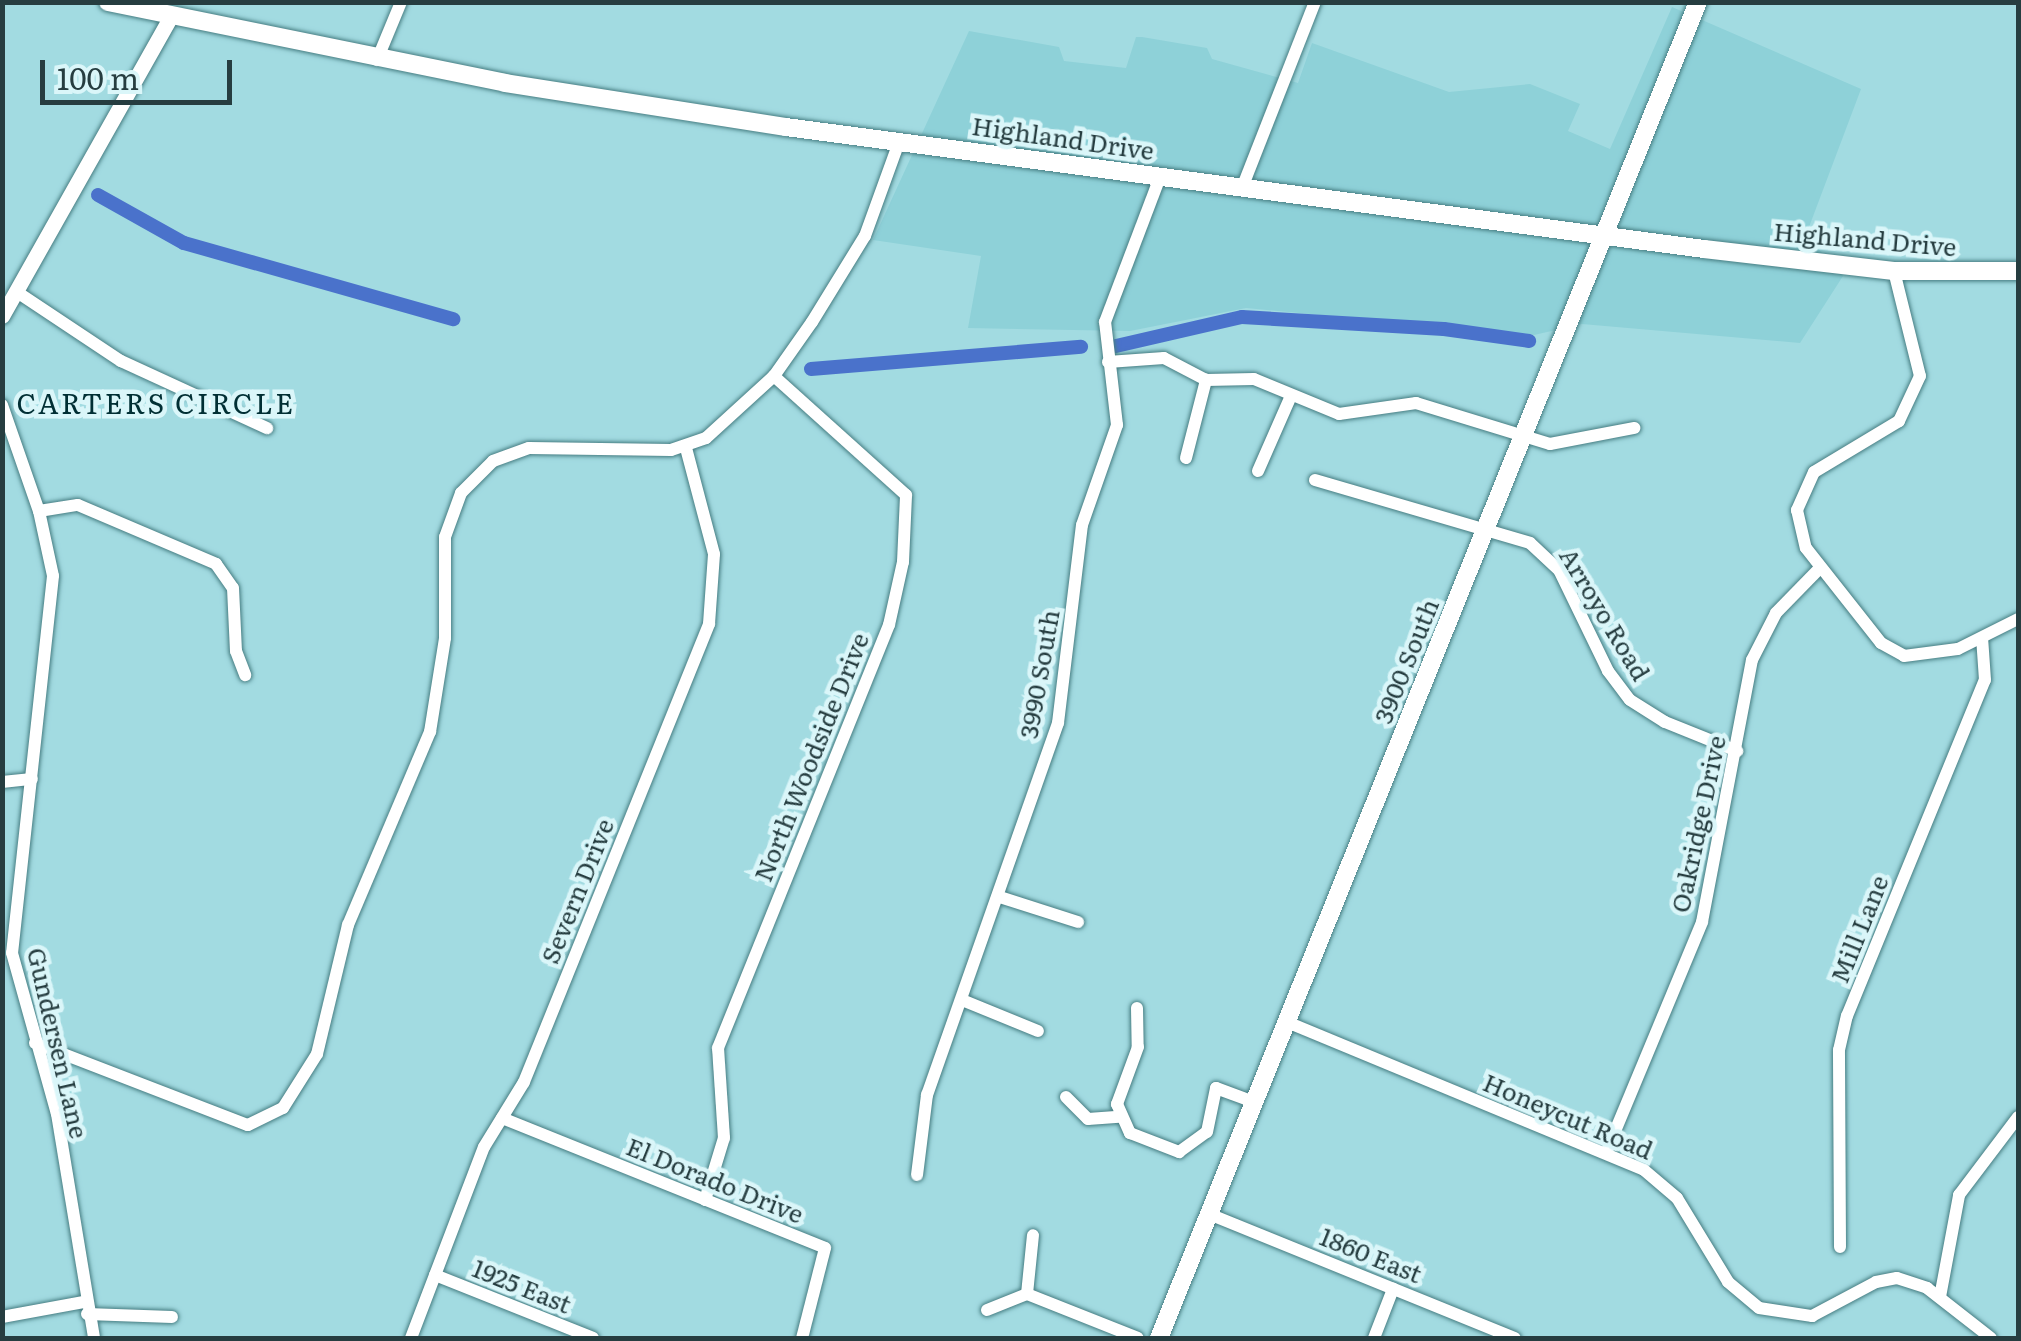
<!DOCTYPE html>
<style>
body{margin:0}
#map{position:relative;width:2021px;height:1341px;overflow:hidden;background:#a2dbe1;font-family:Literata,serif}
div>[style]{position:absolute}
[style*='--x']{left:calc(var(--x)*1px);top:calc(var(--y)*1px);width:calc(var(--w)*1px);rotate:calc(var(--a)*1deg)}
.built>*{inset:0;background:#8ed1d8}
.canal>*{height:14px;margin:-7px;padding:0 7px;transform-origin:7px;border-radius:7px;background:#4a72cb}
.roads{filter:drop-shadow(0 0 2px #467d82) drop-shadow(0 0 2px #467d82)}
.minor>*{height:12px;margin:-6px;padding:0 6px;transform-origin:6px;border-radius:6px;background:#fff}
.tertiary>*{height:15px;margin:-7.5px;padding:0 7.5px;transform-origin:7.5px;border-radius:7.5px;background:#fff}
.secondary>*{height:18px;margin:-9px;padding:0 9px;transform-origin:9px;border-radius:9px;background:#fff}
span{translate:-50% -50%;white-space:nowrap;text-align:center;line-height:1.15;-webkit-text-stroke:9px #daf6f9;paint-order:stroke}
.street-label{font-size:25px;color:#263d40}
.neighbourhood-label{font-size:28px;color:#012f34;letter-spacing:2.5px}
.frame{position:absolute;inset:0;border:5px solid #263d40;pointer-events:none}
.scale{position:absolute;left:40px;top:60px;width:192px;height:45px;box-sizing:border-box;border:5px solid #263d40;border-top:0;padding-left:12px;font-size:30px;line-height:35px;white-space:nowrap;color:#263d40;-webkit-text-stroke:8px #daf6f9;paint-order:stroke}
</style>
<div id="map">
<div class="built">
<div style="clip-path:polygon(1672px 7px,1861px 89px,1806px 235px,1843px 276px,1800px 343px,1582px 324px,1534px 335px,1246px 308px,1130px 331px,968px 328px,981px 256px,873px 240px,969px 31px,1059px 47px,1064px 61px,1126px 68px,1136px 37px,1142px 37px,1207px 48px,1212px 59px,1298px 83px,1312px 43px,1449px 92px,1530px 84px,1580px 104px,1568px 131px,1610px 149px)"></div>
</div>
<div class="canal">
<div style="--x:98;--y:195;--w:98;--a:29.2"></div>
<div style="--x:184;--y:243;--w:280;--a:15.8"></div>
<div style="--x:1116;--y:346;--w:129;--a:-13"></div>
<div style="--x:1242;--y:317;--w:202;--a:3.4"></div>
<div style="--x:1444;--y:329;--w:86;--a:8"></div>
<div style="--x:811;--y:369;--w:271;--a:-4.7"></div>
</div>
<div class="roads">
<div class="minor">
<div style="--x:377;--y:60;--w:63;--a:-67.5"></div>
<div style="--x:1242;--y:188;--w:200;--a:-68.6"></div>
<div style="--x:1894;--y:271;--w:108;--a:76.1"></div>
<div style="--x:1920;--y:376;--w:50;--a:115"></div>
<div style="--x:1899;--y:421;--w:99;--a:149"></div>
<div style="--x:1814;--y:472;--w:42;--a:114.1"></div>
<div style="--x:1797;--y:510;--w:39;--a:77"></div>
<div style="--x:1806;--y:548;--w:121;--a:51.7"></div>
<div style="--x:1881;--y:643;--w:26;--a:29"></div>
<div style="--x:1904;--y:656;--w:54;--a:-7.4"></div>
<div style="--x:1958;--y:649;--w:67;--a:-26.6"></div>
<div style="--x:17;--y:292;--w:125;--a:33.6"></div>
<div style="--x:121;--y:361;--w:161;--a:24.7"></div>
<div style="--x:1108;--y:362;--w:56;--a:-4.1"></div>
<div style="--x:1164;--y:358;--w:47;--a:27.6"></div>
<div style="--x:1206;--y:380;--w:48;--a:-1.2"></div>
<div style="--x:1254;--y:379;--w:92;--a:22.4"></div>
<div style="--x:1339;--y:414;--w:78;--a:-8.1"></div>
<div style="--x:1416;--y:403;--w:140;--a:17"></div>
<div style="--x:1550;--y:444;--w:86;--a:-10.8"></div>
<div style="--x:2;--y:405;--w:112;--a:70.8"></div>
<div style="--x:39;--y:511;--w:66;--a:77.8"></div>
<div style="--x:53;--y:576;--w:379;--a:96.2"></div>
<div style="--x:12;--y:953;--w:167;--a:74.4"></div>
<div style="--x:57;--y:1114;--w:227;--a:80.6"></div>
<div style="--x:1186;--y:458;--w:81;--a:-75.6"></div>
<div style="--x:1258;--y:471;--w:80;--a:-66.3"></div>
<div style="--x:1315;--y:480;--w:224;--a:16.3"></div>
<div style="--x:1530;--y:543;--w:40;--a:43"></div>
<div style="--x:1559;--y:570;--w:112;--a:64.1"></div>
<div style="--x:1608;--y:671;--w:36;--a:53"></div>
<div style="--x:1630;--y:700;--w:41;--a:32.2"></div>
<div style="--x:1665;--y:722;--w:78;--a:21.9"></div>
<div style="--x:39;--y:511;--w:39;--a:-9"></div>
<div style="--x:78;--y:505;--w:150;--a:23.1"></div>
<div style="--x:216;--y:564;--w:29;--a:55"></div>
<div style="--x:233;--y:588;--w:63;--a:87.3"></div>
<div style="--x:236;--y:651;--w:26;--a:69"></div>
<div style="--x:2;--y:782;--w:30;--a:-6"></div>
<div style="--x:1000;--y:897;--w:82;--a:17.8"></div>
<div style="--x:962;--y:1000;--w:82;--a:22.2"></div>
<div style="--x:1137;--y:1008;--w:39;--a:89"></div>
<div style="--x:1138;--y:1047;--w:61;--a:110.2"></div>
<div style="--x:1117;--y:1104;--w:32;--a:66"></div>
<div style="--x:1130;--y:1133;--w:53;--a:21.2"></div>
<div style="--x:1179;--y:1152;--w:34;--a:-36"></div>
<div style="--x:1207;--y:1132;--w:45;--a:-78.4"></div>
<div style="--x:1216;--y:1088;--w:40;--a:20.2"></div>
<div style="--x:1287;--y:1022;--w:386;--a:22.5"></div>
<div style="--x:1644;--y:1170;--w:43;--a:40.3"></div>
<div style="--x:1677;--y:1198;--w:98;--a:58.7"></div>
<div style="--x:1728;--y:1282;--w:40;--a:40"></div>
<div style="--x:1759;--y:1308;--w:54;--a:8.6"></div>
<div style="--x:1812;--y:1316;--w:72;--a:-28"></div>
<div style="--x:1876;--y:1282;--w:21;--a:-11"></div>
<div style="--x:1897;--y:1278;--w:32;--a:18"></div>
<div style="--x:1927;--y:1288;--w:81;--a:38"></div>
<div style="--x:35;--y:1043;--w:228;--a:21.1"></div>
<div style="--x:248;--y:1125;--w:39;--a:-26"></div>
<div style="--x:283;--y:1108;--w:64;--a:-57.8"></div>
<div style="--x:317;--y:1054;--w:133;--a:-76.5"></div>
<div style="--x:348;--y:925;--w:210;--a:-67"></div>
<div style="--x:430;--y:732;--w:95;--a:-80.9"></div>
<div style="--x:445;--y:638;--w:101;--a:-90"></div>
<div style="--x:445;--y:537;--w:47;--a:-70"></div>
<div style="--x:461;--y:493;--w:45;--a:-45"></div>
<div style="--x:493;--y:461;--w:38;--a:-20"></div>
<div style="--x:529;--y:448;--w:142;--a:0.8"></div>
<div style="--x:671;--y:450;--w:37;--a:-19"></div>
<div style="--x:706;--y:438;--w:92;--a:-42.4"></div>
<div style="--x:774;--y:376;--w:66;--a:-54.9"></div>
<div style="--x:812;--y:322;--w:101;--a:-58.4"></div>
<div style="--x:865;--y:236;--w:100;--a:-70.1"></div>
<div style="--x:1066;--y:1097;--w:31;--a:45"></div>
<div style="--x:1088;--y:1119;--w:31;--a:-4"></div>
<div style="--x:502;--y:1118;--w:348;--a:21.9"></div>
<div style="--x:825;--y:1248;--w:93;--a:104.3"></div>
<div style="--x:1606;--y:1153;--w:250;--a:-67.4"></div>
<div style="--x:1702;--y:922;--w:267;--a:-79.2"></div>
<div style="--x:1752;--y:660;--w:53;--a:-62.9"></div>
<div style="--x:1776;--y:613;--w:60;--a:-45.7"></div>
<div style="--x:917;--y:1175;--w:81;--a:-82.9"></div>
<div style="--x:927;--y:1095;--w:394;--a:-70.6"></div>
<div style="--x:1058;--y:723;--w:199;--a:-83.1"></div>
<div style="--x:1082;--y:525;--w:106;--a:-70.7"></div>
<div style="--x:1117;--y:425;--w:104;--a:-96.6"></div>
<div style="--x:1105;--y:322;--w:155;--a:-69.2"></div>
<div style="--x:705;--y:1200;--w:65;--a:-73"></div>
<div style="--x:724;--y:1138;--w:90;--a:-93.8"></div>
<div style="--x:718;--y:1048;--w:456;--a:-68"></div>
<div style="--x:889;--y:625;--w:65;--a:-77.5"></div>
<div style="--x:903;--y:562;--w:67;--a:-87.4"></div>
<div style="--x:906;--y:495;--w:178;--a:-138"></div>
<div style="--x:1209;--y:1214;--w:330;--a:22.1"></div>
<div style="--x:1840;--y:1247;--w:197;--a:-90.3"></div>
<div style="--x:1839;--y:1050;--w:35;--a:-77"></div>
<div style="--x:1847;--y:1016;--w:363;--a:-67.7"></div>
<div style="--x:1985;--y:680;--w:39;--a:-94"></div>
<div style="--x:435;--y:1275;--w:170;--a:21.7"></div>
<div style="--x:1027;--y:1294;--w:59;--a:-84.2"></div>
<div style="--x:1940;--y:1297;--w:104;--a:-79.4"></div>
<div style="--x:1959;--y:1195;--w:98;--a:-52.9"></div>
<div style="--x:987;--y:1310;--w:43;--a:-21.8"></div>
<div style="--x:1027;--y:1294;--w:119;--a:21.6"></div>
<div style="--x:87;--y:1314;--w:85;--a:2"></div>
<div style="--x:2;--y:1317;--w:83;--a:-10.4"></div>
<div style="--x:411;--y:1338;--w:204;--a:-69.1"></div>
<div style="--x:484;--y:1147;--w:76;--a:-58.4"></div>
<div style="--x:524;--y:1082;--w:494;--a:-68"></div>
<div style="--x:709;--y:624;--w:70;--a:-85.9"></div>
<div style="--x:714;--y:554;--w:110;--a:-104.8"></div>
<div style="--x:1374;--y:1338;--w:53;--a:-68.8"></div>
</div>
<div class="tertiary">
<div style="--x:2;--y:316;--w:342;--a:-60.6"></div>
</div>
<div class="secondary">
<div style="--x:108;--y:2;--w:405;--a:11.5"></div>
<div style="--x:505;--y:83;--w:284;--a:8.9"></div>
<div style="--x:786;--y:127;--w:926;--a:7.57"></div>
<div style="--x:1704;--y:249;--w:191;--a:6.6"></div>
<div style="--x:1894;--y:271;--w:124;--a:0"></div>
<div style="--x:1159;--y:1338;--w:1441;--a:-68.03"></div>
</div>
</div>
<div class="street-label">
<span style="left:1063px;top:138px;rotate:8deg">Highland Drive</span>
<span style="left:1865px;top:239px;rotate:5deg">Highland Drive</span>
<span style="left:1605px;top:614px;rotate:59deg">Arroyo Road</span>
<span style="left:1406px;top:661px;rotate:-68deg">3900 South</span>
<span style="left:1039px;top:674px;rotate:-80deg">3990 South</span>
<span style="left:811px;top:757px;rotate:-68deg">North Woodside Drive</span>
<span style="left:1698px;top:824px;rotate:-78deg">Oakridge Drive</span>
<span style="left:577px;top:891px;rotate:-68deg">Severn Drive</span>
<span style="left:1859px;top:929px;rotate:-68deg">Mill Lane</span>
<span style="left:58px;top:1043px;rotate:77deg">Gundersen Lane</span>
<span style="left:1568px;top:1116px;rotate:23deg">Honeycut Road</span>
<span style="left:715px;top:1180px;rotate:22deg">El Dorado Drive</span>
<span style="left:1371px;top:1255px;rotate:22deg">1860 East</span>
<span style="left:522px;top:1286px;rotate:22deg">1925 East</span>
</div>
<div class="neighbourhood-label">
<span style="left:156px;top:402px">CARTERS CIRCLE</span>
</div>
<div class="frame"></div>
<div class="scale">100 m</div>
</div>
